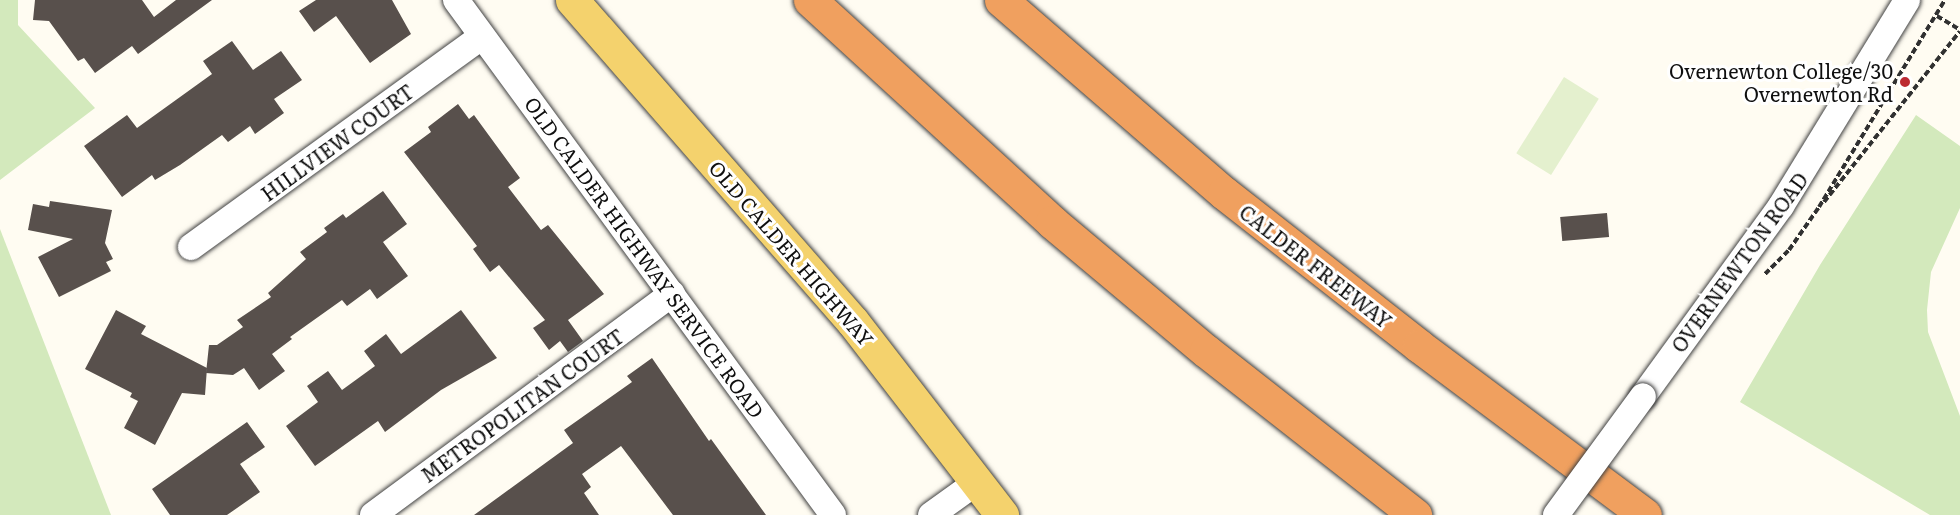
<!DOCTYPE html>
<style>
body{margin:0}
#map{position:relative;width:1960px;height:515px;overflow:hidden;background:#fffcf2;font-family:Literata,serif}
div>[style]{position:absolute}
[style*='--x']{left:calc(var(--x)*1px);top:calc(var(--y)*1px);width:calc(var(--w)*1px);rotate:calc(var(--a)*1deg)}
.green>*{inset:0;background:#d3e9bc}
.pitch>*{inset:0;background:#e4f0ce;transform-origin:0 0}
.building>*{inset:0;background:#58504c;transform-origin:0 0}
.path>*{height:4px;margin-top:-2px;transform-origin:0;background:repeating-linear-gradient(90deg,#313131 0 6px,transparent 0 9px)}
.roads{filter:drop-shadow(0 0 2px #424242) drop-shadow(0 0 2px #424242)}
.minor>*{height:26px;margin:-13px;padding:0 13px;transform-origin:13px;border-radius:13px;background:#fff}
.primary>*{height:33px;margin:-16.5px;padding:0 16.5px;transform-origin:16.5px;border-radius:16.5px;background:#f4d26d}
.motorway>*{height:33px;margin:-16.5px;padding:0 16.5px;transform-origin:16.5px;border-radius:16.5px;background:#f0a05f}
.bridges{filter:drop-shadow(0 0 2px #424242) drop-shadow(0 0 2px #424242)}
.minor-bridge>*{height:26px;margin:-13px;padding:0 13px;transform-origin:13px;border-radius:13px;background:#fff}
.dots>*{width:16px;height:16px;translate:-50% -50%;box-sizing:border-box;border:3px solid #fff;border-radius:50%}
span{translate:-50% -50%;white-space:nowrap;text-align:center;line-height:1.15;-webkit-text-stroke:6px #fff;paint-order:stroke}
.poi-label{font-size:20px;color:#0f0f0f}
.right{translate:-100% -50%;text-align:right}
.street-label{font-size:20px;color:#0f0f0f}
</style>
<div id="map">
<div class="green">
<div style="clip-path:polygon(0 0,18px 0,18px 25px,95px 108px,0 180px)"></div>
<div style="clip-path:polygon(1916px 115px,1960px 146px,1960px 208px,1931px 272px,1927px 310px,1928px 332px,1960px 416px,1960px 515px,1930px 515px,1740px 402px,1820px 265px)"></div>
<div style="clip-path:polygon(0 229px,111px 515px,0 515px)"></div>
</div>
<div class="pitch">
<div style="left:1564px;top:77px;width:41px;height:90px;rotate:32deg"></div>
</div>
<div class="building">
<div style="clip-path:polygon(35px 0,142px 0,154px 17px,176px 0,212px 0,138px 54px,132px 46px,95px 73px,84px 58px,78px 61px,49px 21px,33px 20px)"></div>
<div style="clip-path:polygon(316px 0,392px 0,411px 34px,370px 63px,336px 16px,314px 32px,299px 11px)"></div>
<div style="clip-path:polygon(232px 41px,253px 70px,281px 51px,302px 80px,274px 99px,284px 113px,255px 134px,250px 126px,228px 142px,222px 135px,180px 165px,155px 180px,152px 175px,122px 197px,84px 146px,127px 115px,137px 128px,212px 74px,203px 61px)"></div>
<div style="clip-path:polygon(458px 104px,469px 119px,474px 115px,520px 178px,508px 187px,541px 230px,548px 225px,604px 294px,568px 320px,583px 341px,568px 352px,560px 341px,549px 350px,533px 328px,545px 320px,499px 265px,490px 272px,473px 249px,477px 246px,404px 152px,431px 132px,428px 127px)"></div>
<div style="clip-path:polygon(383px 191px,407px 224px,383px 242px,408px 276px,377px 299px,370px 289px,347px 306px,342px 300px,290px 337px,292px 339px,272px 354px,285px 371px,259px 390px,244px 368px,233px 375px,206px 373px,209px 345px,217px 345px,243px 327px,237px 320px,271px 297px,268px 293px,306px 259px,300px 252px,327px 232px,324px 228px,343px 214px,346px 218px)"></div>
<div style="clip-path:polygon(50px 201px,112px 210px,105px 243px,113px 259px,106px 262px,111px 271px,59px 297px,38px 257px,73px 239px,28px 230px,33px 204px,49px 207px)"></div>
<div style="left:1607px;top:213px;width:24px;height:47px;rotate:85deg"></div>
<div style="clip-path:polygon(116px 310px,146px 326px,141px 334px,207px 368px,205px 395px,182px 393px,155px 445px,124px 428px,138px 401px,130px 397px,132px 393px,85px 369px)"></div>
<div style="clip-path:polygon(461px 310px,497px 358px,441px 390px,385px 432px,378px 421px,315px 466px,286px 426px,318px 402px,307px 386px,328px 371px,342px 390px,375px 366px,364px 351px,386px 334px,401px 354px)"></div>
<div style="clip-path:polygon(652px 358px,709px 441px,711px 439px,766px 515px,673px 515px,621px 446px,582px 474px,591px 487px,584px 493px,599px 515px,474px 515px,573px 443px,564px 430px,632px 382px,627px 376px)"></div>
<div style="clip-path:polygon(247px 422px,265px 447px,240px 464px,260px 492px,227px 515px,170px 515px,152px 489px)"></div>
</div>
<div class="path">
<div style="--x:1937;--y:16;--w:27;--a:31"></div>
<div style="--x:1824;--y:202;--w:218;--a:-51.5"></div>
<div style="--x:1765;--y:274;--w:34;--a:-45"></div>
<div style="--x:1789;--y:250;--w:52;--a:-55.1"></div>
<div style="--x:1819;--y:207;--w:242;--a:-58.7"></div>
</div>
<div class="roads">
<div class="minor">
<div style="--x:456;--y:0;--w:638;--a:53.79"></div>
<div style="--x:191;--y:247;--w:359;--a:-35.9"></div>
<div style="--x:1643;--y:396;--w:235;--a:-54"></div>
<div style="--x:1781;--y:206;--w:241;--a:-58.5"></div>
<div style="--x:373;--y:515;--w:372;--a:-36.5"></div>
<div style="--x:931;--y:515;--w:57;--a:-35.7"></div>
</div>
<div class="primary">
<div style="--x:572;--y:0;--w:427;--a:48.9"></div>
<div style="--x:853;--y:322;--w:244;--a:52.3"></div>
</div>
<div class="motorway">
<div style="--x:810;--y:0;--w:328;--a:42.5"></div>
<div style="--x:1052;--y:222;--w:201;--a:40"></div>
<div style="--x:1206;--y:351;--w:266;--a:38.1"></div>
<div style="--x:1001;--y:0;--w:295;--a:40.9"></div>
<div style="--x:1224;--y:193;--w:248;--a:38.1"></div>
<div style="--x:1419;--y:346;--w:282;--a:36.8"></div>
</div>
</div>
<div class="bridges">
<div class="minor-bridge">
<div style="--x:1556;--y:515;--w:147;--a:-53.8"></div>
</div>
</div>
<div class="dots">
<div style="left:1905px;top:82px;background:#bc2b32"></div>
</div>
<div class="poi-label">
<span class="right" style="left:1893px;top:82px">Overnewton College/30<br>Overnewton Rd</span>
</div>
<div class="street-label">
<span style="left:337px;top:142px;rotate:-36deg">HILLVIEW COURT</span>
<span style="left:792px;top:253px;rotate:49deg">OLD CALDER HIGHWAY</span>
<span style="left:645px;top:257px;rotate:54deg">OLD CALDER HIGHWAY SERVICE ROAD</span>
<span style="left:1739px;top:262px;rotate:-54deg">OVERNEWTON ROAD</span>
<span style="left:1316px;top:266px;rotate:38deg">CALDER FREEWAY</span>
<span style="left:522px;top:405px;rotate:-36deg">METROPOLITAN COURT</span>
</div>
</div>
